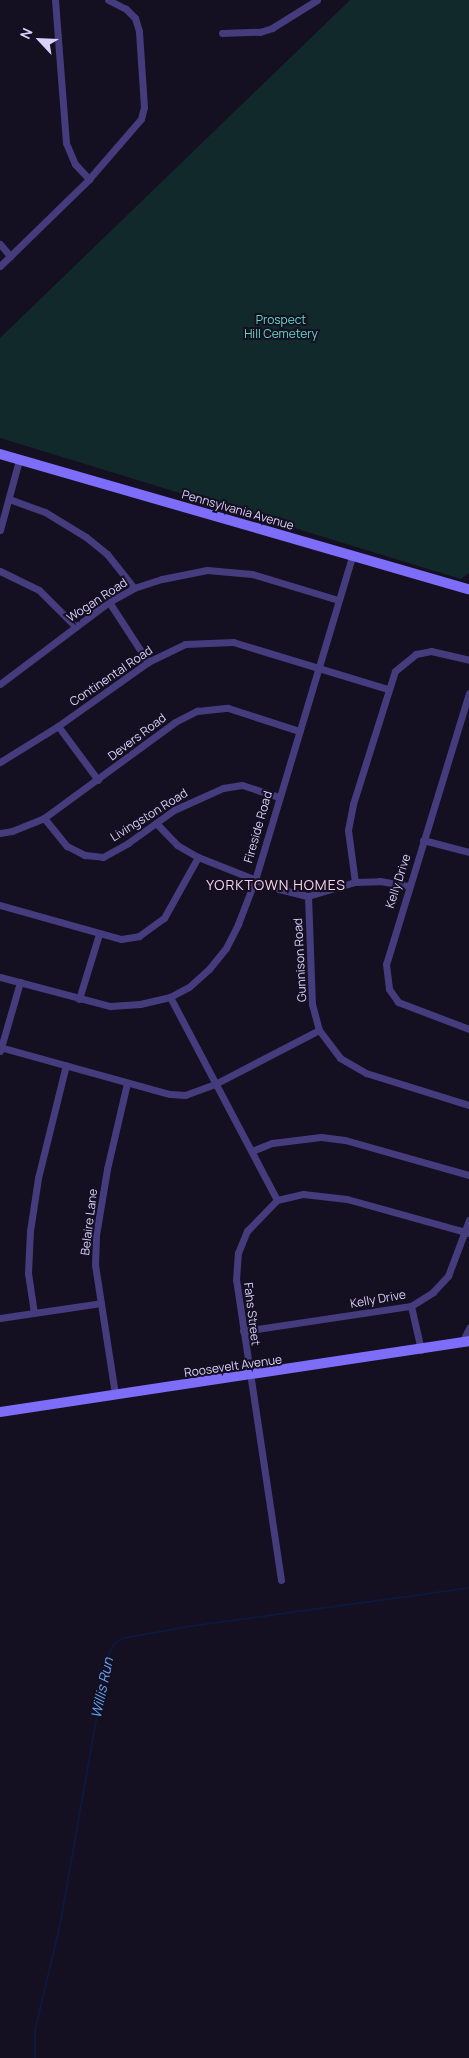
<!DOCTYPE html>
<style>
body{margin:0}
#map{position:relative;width:469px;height:2058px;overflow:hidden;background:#140f21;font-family:Manrope,sans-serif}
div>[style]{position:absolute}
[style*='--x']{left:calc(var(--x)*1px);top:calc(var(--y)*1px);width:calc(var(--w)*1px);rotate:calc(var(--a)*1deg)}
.green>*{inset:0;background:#12292b}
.stream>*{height:2px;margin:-1px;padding:0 1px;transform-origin:1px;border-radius:1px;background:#0c193d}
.street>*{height:7px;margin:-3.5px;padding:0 3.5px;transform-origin:3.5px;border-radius:3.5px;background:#453c7e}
.secondary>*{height:10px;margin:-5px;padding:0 5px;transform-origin:5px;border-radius:5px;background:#7e6df8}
span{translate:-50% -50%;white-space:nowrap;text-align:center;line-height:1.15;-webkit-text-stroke:4px #140f21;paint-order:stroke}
.park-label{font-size:12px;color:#61d9c7}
.street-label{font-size:12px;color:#dbd1fd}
.neighbourhood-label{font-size:14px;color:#fdd3e9;letter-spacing:1px}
.water-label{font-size:14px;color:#64a4f8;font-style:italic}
.north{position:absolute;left:15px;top:15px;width:50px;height:50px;-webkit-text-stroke:4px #140f21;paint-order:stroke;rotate:295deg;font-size:14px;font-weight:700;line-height:20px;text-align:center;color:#dbd1fd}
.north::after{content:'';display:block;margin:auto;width:18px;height:22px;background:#dbd1fd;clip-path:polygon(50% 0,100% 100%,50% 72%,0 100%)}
</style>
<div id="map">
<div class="green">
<div style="clip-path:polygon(350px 0,469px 0,469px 573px,461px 579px,0 438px,0 338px)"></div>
</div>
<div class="stream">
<div style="--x:35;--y:2058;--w:28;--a:-90"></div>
<div style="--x:35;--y:2030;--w:108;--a:-76.6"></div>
<div style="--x:60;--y:1925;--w:271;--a:-80"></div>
<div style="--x:107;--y:1658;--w:16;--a:-63"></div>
<div style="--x:114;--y:1644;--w:12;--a:-31"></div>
<div style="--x:124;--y:1638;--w:69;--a:-10"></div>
<div style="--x:192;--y:1626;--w:280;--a:-7.8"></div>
</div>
<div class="street">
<div style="--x:55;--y:0;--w:143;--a:85.6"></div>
<div style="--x:66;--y:143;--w:23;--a:67"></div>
<div style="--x:75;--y:164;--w:21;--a:47"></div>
<div style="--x:222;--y:33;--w:38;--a:-2"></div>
<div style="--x:260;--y:32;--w:13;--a:-18"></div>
<div style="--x:272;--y:28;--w:53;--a:-31.9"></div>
<div style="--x:0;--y:244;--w:16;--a:50"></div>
<div style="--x:0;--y:266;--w:124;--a:-44.3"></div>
<div style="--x:89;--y:179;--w:79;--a:-49.1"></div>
<div style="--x:141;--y:119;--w:12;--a:-76"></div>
<div style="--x:144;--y:107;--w:76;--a:-93.8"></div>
<div style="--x:139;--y:31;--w:14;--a:-107"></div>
<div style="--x:135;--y:18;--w:13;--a:-135"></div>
<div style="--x:126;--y:9;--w:20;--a:-153"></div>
<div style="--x:9;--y:499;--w:38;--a:20"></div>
<div style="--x:45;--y:512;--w:48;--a:31.4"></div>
<div style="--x:86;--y:537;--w:27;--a:39"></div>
<div style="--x:107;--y:554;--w:43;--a:51.5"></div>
<div style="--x:0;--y:530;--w:73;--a:-74.8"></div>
<div style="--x:0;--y:571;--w:43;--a:26"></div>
<div style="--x:39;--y:590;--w:52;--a:45"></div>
<div style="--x:109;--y:602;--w:72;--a:57"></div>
<div style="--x:0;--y:684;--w:136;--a:-37"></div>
<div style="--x:109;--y:602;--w:29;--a:-29"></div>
<div style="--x:134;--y:588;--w:29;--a:-18"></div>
<div style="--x:162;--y:579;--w:46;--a:-11.3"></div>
<div style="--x:207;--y:570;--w:45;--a:5.1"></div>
<div style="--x:252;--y:574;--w:90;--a:16.8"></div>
<div style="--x:469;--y:693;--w:283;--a:107"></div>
<div style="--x:386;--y:964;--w:25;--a:83"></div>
<div style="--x:389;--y:989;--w:16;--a:55"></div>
<div style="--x:398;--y:1002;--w:76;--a:20.8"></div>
<div style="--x:58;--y:726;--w:67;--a:53.5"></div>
<div style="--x:0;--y:762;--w:68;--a:-31.8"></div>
<div style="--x:58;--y:726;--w:110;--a:-35.4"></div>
<div style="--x:148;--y:662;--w:41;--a:-25.9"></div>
<div style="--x:185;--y:644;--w:48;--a:-2.4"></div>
<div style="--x:233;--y:642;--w:162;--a:16.9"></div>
<div style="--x:44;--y:818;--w:36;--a:51"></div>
<div style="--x:67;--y:846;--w:20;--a:27"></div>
<div style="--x:85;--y:855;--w:18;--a:6"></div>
<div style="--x:103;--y:857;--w:29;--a:-29"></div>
<div style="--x:128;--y:843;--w:57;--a:-35.7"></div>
<div style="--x:174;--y:810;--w:54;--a:-24.2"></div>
<div style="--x:223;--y:788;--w:19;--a:-9"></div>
<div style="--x:242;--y:785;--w:39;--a:18"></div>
<div style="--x:156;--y:823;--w:30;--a:46"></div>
<div style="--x:177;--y:845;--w:24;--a:30"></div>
<div style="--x:198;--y:857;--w:87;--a:21.6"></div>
<div style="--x:279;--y:889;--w:30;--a:14"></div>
<div style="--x:308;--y:896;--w:49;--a:-16.6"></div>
<div style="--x:355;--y:882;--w:25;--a:-2"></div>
<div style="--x:380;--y:881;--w:28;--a:10"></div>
<div style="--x:0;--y:833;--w:12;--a:-9"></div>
<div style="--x:12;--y:831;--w:35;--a:-22"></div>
<div style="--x:44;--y:818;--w:162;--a:-36.2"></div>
<div style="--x:175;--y:722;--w:25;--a:-27"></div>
<div style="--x:197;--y:711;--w:31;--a:-6"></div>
<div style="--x:228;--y:708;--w:75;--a:17.9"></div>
<div style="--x:423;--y:840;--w:48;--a:14.6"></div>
<div style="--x:355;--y:882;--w:52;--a:-97.7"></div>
<div style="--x:348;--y:830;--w:26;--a:-79"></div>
<div style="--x:353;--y:804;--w:139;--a:-72.5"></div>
<div style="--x:395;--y:671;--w:27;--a:-39"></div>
<div style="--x:416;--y:654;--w:15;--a:-11"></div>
<div style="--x:431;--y:651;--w:39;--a:13"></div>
<div style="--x:308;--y:896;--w:108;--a:87.9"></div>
<div style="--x:312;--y:1004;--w:27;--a:75"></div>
<div style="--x:319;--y:1030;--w:35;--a:53"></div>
<div style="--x:340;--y:1058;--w:30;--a:30"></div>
<div style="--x:366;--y:1073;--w:108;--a:17.3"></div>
<div style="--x:0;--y:905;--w:126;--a:15.7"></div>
<div style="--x:121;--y:939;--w:18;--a:-9"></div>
<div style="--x:139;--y:936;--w:31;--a:-36"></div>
<div style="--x:164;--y:918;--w:70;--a:-60.9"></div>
<div style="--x:0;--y:977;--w:114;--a:14.8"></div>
<div style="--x:110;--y:1006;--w:30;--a:-4"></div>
<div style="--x:140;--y:1004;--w:31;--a:-13"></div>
<div style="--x:170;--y:997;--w:21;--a:-28"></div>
<div style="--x:189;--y:987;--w:27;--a:-42"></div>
<div style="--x:209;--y:969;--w:27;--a:-51"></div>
<div style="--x:226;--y:948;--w:27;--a:-63"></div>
<div style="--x:238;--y:924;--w:47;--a:-68.9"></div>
<div style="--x:255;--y:880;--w:337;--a:-73.3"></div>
<div style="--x:170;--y:997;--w:229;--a:62.2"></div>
<div style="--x:79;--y:999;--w:68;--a:-72.9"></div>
<div style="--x:0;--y:1047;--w:176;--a:15.5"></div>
<div style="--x:170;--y:1094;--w:15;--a:4"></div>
<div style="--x:185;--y:1095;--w:32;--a:-20"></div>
<div style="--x:215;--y:1084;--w:117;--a:-27.4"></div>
<div style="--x:0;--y:1051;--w:72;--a:-73.8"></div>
<div style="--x:252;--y:1151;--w:22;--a:-22"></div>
<div style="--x:272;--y:1143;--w:49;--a:-7"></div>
<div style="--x:321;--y:1137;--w:24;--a:7"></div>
<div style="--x:345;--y:1140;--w:129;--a:15.8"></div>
<div style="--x:411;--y:1306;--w:45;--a:77.2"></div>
<div style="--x:34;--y:1313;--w:40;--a:-98.5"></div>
<div style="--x:28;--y:1273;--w:42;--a:-87.3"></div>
<div style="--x:30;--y:1231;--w:54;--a:-81.4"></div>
<div style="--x:38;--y:1178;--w:116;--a:-76.1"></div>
<div style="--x:0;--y:1318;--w:102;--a:-8.4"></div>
<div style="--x:243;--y:1331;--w:170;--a:-8.5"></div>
<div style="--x:411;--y:1306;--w:26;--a:-32"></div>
<div style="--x:433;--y:1292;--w:22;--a:-47"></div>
<div style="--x:448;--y:1276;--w:60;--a:-69.4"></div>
<div style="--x:462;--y:1342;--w:16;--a:-63"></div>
<div style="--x:115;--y:1394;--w:131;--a:-98.8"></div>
<div style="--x:95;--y:1265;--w:30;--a:-88"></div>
<div style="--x:96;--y:1235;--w:67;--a:-80.5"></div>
<div style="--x:107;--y:1169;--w:88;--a:-76.9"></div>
<div style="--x:281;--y:1580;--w:303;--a:-98.5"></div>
<div style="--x:236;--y:1280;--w:27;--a:-86"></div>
<div style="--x:238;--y:1253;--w:24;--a:-68"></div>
<div style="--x:247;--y:1231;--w:43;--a:-45.9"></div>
<div style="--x:277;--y:1200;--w:27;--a:-13"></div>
<div style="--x:303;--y:1194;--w:44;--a:6.5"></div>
<div style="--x:347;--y:1199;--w:127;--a:15.6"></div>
</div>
<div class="secondary">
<div style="--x:0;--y:454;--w:488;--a:16.1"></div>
<div style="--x:0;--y:1412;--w:474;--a:-8.6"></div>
</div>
<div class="park-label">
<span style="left:281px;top:327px">Prospect<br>Hill Cemetery</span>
</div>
<div class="street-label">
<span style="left:238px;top:510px;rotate:16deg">Pennsylvania Avenue</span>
<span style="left:97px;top:600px;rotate:-33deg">Wogan Road</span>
<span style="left:111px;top:676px;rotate:-34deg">Continental Road</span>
<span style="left:137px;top:737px;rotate:-37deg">Devers Road</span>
<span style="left:149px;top:815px;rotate:-32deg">Livingston Road</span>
<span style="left:258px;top:827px;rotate:-74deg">Fireside Road</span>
<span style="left:398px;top:881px;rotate:-72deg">Kelly Drive</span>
<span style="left:300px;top:960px;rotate:-93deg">Gunnison Road</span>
<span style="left:89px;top:1222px;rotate:-83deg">Belaire Lane</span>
<span style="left:378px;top:1299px;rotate:-10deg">Kelly Drive</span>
<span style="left:252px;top:1314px;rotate:83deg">Fahs Street</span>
<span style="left:233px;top:1366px;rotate:-8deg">Roosevelt Avenue</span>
</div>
<div class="neighbourhood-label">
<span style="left:276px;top:885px">YORKTOWN HOMES</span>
</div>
<div class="water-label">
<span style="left:102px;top:1688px;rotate:-78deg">Willis Run</span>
</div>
<div class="north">N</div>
</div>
